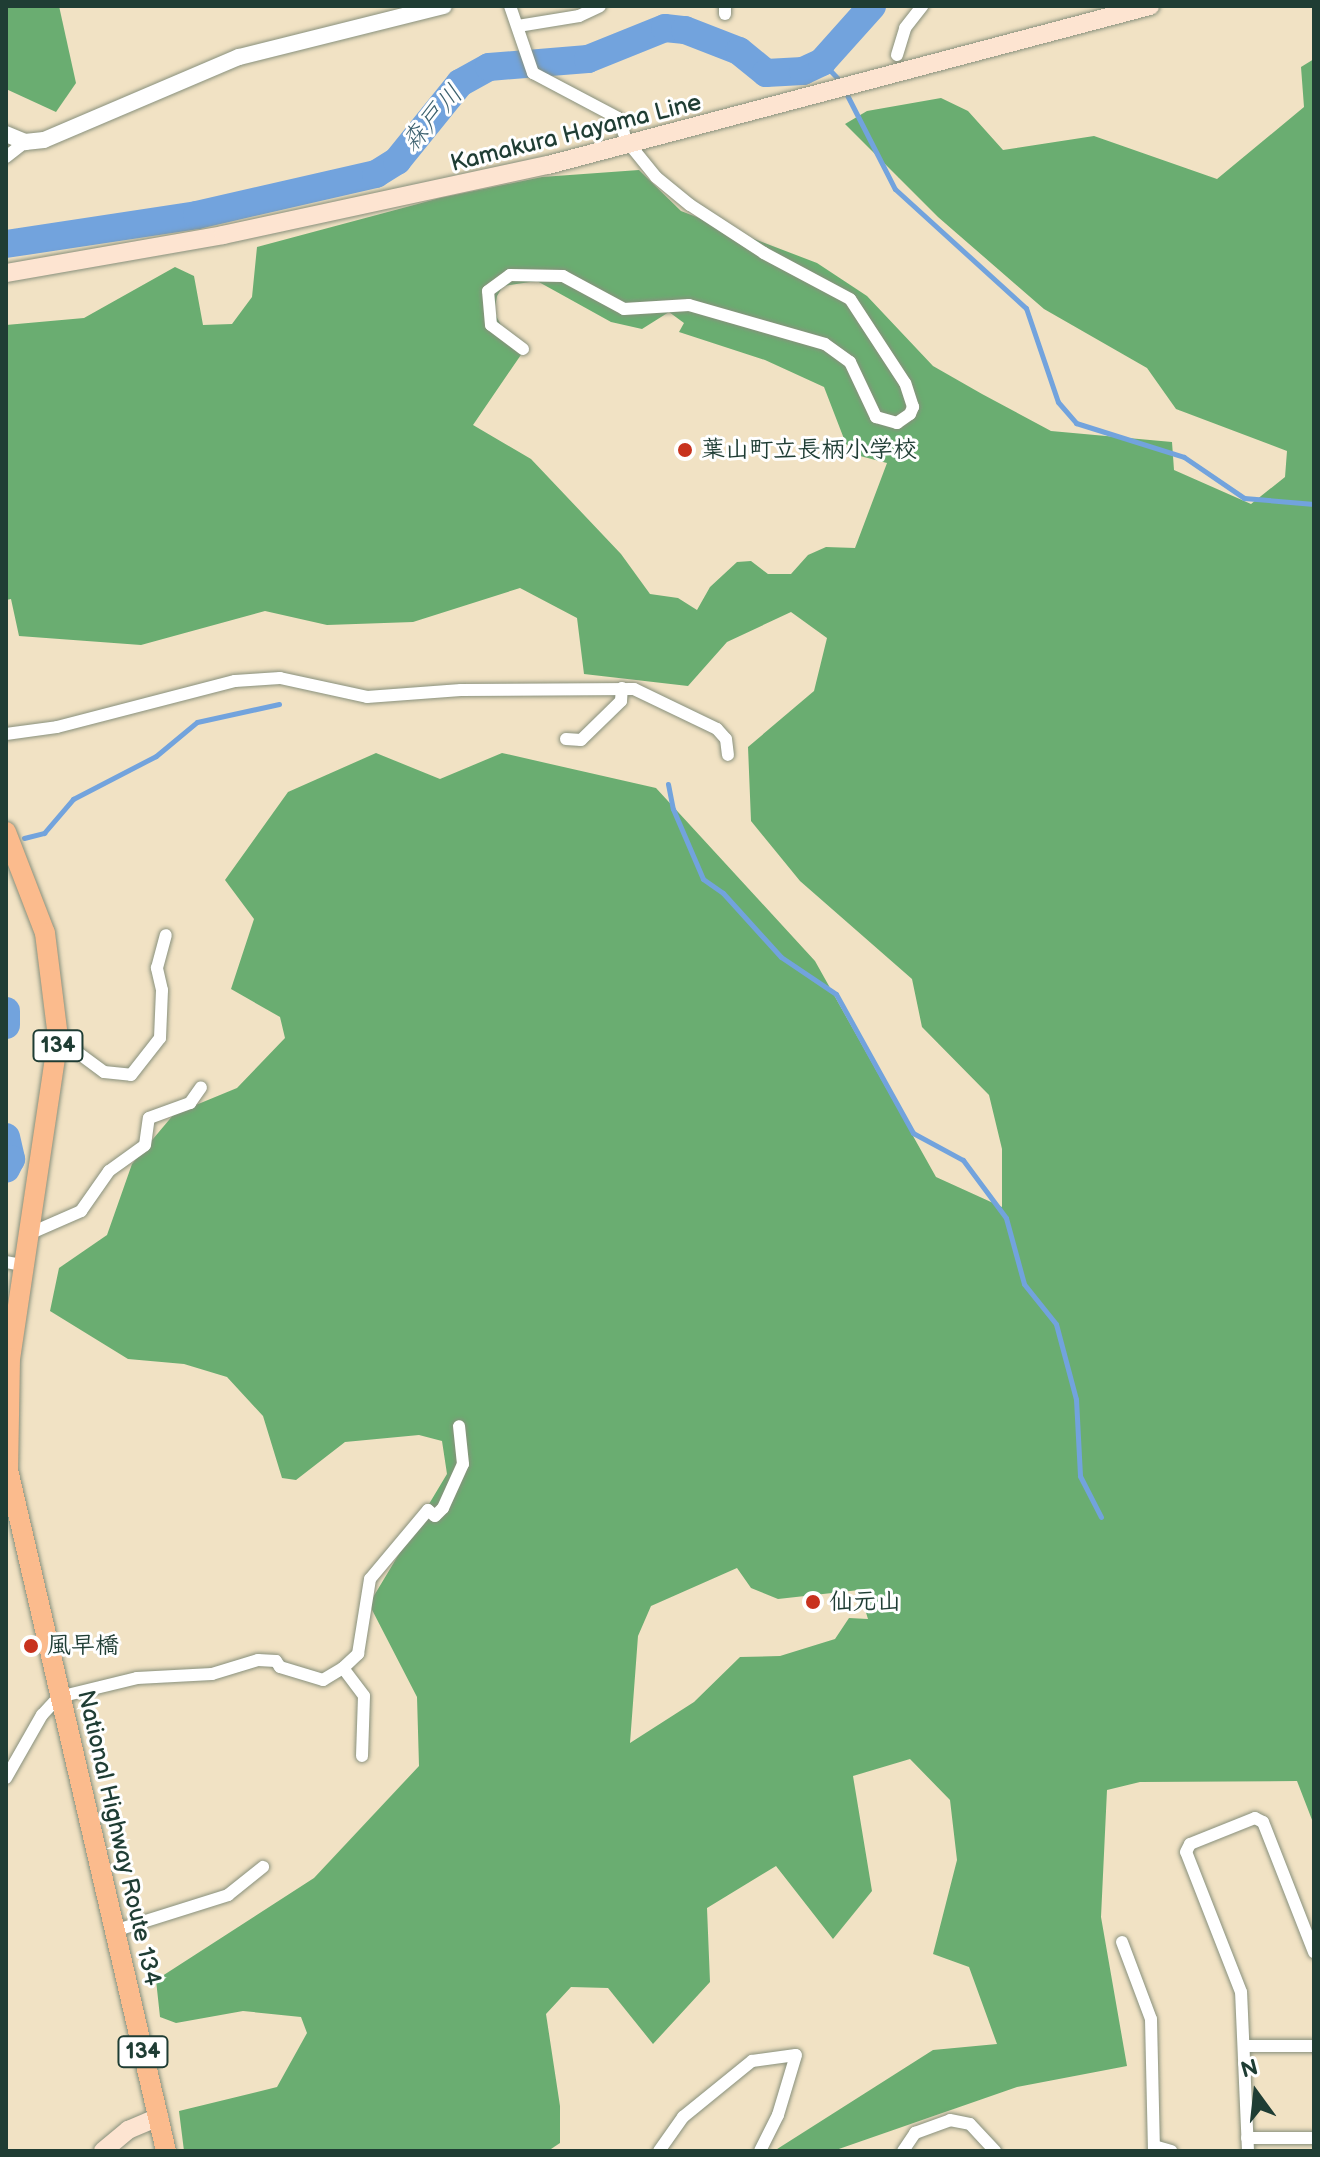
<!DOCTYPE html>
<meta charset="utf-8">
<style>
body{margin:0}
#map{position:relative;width:1320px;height:2157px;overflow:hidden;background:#f1e2c4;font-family:"Balsamiq Sans","Klee One",sans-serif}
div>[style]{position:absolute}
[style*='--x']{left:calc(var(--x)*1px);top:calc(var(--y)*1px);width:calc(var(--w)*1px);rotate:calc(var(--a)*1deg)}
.forest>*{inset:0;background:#6aad71}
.stream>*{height:5px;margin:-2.5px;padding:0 2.5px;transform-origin:2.5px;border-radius:2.5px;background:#72a3dd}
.river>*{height:28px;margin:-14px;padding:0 14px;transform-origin:14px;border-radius:14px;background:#72a3dd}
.roads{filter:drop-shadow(0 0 2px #88907c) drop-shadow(0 0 2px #88907c)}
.minor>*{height:12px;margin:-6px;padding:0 6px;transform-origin:6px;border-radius:6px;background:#fff}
.tertiary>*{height:16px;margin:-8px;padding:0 8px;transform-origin:8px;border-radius:8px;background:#fff}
.secondary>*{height:18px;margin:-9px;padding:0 9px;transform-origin:9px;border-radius:9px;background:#fde4d1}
.trunk>*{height:20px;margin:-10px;padding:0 10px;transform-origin:10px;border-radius:10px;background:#fbbb8d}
.dots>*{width:22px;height:22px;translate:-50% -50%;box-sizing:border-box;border:4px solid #fff;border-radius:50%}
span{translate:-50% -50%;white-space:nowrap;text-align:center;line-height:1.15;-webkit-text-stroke:6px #fff;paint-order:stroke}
.shield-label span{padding:2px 6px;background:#fff;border:2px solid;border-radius:6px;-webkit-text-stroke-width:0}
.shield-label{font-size:22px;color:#1f3d34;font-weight:700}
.street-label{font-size:24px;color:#1f3d34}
.poi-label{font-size:24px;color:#1f3d34;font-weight:700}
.left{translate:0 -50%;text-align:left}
.water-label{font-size:26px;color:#3c616f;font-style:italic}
.frame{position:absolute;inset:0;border:8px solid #1f3d34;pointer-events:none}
.north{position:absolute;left:1216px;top:2053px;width:80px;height:80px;-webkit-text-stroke:6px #fff;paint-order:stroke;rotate:345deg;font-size:22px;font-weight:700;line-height:32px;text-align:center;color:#1f3d34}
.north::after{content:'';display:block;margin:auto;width:28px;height:36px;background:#1f3d34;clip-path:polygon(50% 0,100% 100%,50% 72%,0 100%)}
</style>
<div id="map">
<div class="forest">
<div style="clip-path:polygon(6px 6px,59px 6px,76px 83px,56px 112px,6px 89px)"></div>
<div style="clip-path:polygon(evenodd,1314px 59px,1314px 1825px,1297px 1781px,1140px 1782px,1107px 1790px,1101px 1917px,1127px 2066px,1017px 2087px,833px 2151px,774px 2151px,933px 2050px,997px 2044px,969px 1967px,933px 1954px,957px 1860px,950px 1800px,910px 1759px,853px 1776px,872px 1891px,833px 1939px,776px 1866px,707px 1908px,710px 1982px,653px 2044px,608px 1988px,571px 1987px,546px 2014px,560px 2106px,560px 2143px,548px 2151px,184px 2151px,179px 2111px,277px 2087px,307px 2033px,301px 2017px,243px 2011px,176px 2023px,160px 2017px,156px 1980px,314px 1878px,419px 1766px,417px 1697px,369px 1604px,447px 1474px,442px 1441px,419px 1435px,345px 1442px,296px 1480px,282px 1478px,263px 1416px,227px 1377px,184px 1364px,128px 1359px,50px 1311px,59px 1268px,107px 1235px,132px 1164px,174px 1114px,237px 1088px,285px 1038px,280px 1017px,231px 989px,254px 919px,225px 880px,288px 792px,376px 753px,440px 779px,502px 753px,656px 788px,815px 961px,936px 1177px,1002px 1207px,1002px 1149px,989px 1095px,922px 1027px,912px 979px,800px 881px,751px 821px,748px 747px,814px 691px,827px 638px,791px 612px,727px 642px,688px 686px,584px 674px,577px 618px,520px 588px,413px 622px,327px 625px,265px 611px,141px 645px,19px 636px,11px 599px,6px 600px,6px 325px,84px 318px,175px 267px,194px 276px,203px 325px,232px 324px,252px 297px,257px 247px,440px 198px,542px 177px,639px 170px,681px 211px,817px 263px,867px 296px,933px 366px,982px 394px,1051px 431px,1172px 442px,1174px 470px,1251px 504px,1285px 477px,1287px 451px,1176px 409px,1147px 368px,1044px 309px,938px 217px,845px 124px,867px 111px,941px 98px,968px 111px,1003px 150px,1094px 136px,1217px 179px,1304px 107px,1301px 67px,1314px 59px,537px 281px,611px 322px,642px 329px,669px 312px,684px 323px,679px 332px,765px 360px,824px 387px,846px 444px,860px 456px,887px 463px,855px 548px,826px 547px,808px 555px,791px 574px,768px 574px,751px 561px,737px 562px,710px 587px,697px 610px,678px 598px,650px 594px,621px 554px,531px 459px,473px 425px,527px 346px,502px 327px,494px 312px,497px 296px,503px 286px,537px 281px,1314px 59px,737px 1568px,751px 1588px,778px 1599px,859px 1590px,868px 1619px,849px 1618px,835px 1639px,780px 1656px,740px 1657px,694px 1702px,630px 1743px,638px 1636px,651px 1606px,737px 1568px)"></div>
</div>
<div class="stream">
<div style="--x:822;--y:62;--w:28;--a:46"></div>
<div style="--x:845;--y:91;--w:110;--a:63"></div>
<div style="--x:895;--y:189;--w:177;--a:42.3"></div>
<div style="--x:1026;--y:308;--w:99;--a:71.2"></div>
<div style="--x:1058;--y:402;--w:28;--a:49"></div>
<div style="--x:1076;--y:423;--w:113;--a:17.5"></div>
<div style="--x:1184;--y:457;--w:73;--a:34.3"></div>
<div style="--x:1244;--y:498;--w:70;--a:4.9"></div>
<div style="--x:668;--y:784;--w:25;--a:79"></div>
<div style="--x:673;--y:809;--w:76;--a:66.8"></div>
<div style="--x:703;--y:879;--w:24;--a:35"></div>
<div style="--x:723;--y:893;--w:86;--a:47.8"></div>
<div style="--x:781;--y:957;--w:66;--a:33.9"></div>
<div style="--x:836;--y:994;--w:159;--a:61"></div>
<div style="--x:913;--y:1133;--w:57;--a:28.4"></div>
<div style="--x:963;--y:1160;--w:72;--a:53.4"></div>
<div style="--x:1006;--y:1218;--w:68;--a:74.7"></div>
<div style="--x:1024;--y:1284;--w:51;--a:51.3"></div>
<div style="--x:1056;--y:1324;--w:78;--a:75.1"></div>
<div style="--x:1076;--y:1399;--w:77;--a:87"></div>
<div style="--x:1080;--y:1476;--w:46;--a:62.9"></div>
<div style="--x:24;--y:838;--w:21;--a:-14"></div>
<div style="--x:44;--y:833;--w:45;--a:-49.5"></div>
<div style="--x:73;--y:799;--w:93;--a:-27.4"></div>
<div style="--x:156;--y:756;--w:53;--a:-39.7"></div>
<div style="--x:197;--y:722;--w:84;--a:-12.4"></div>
</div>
<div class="river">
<div style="--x:6;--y:244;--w:193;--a:-8.6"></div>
<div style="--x:197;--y:215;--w:184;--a:-12.9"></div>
<div style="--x:376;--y:174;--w:25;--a:-32"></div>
<div style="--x:397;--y:161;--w:100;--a:-51.1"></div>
<div style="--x:460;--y:83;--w:33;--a:-29"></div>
<div style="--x:489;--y:67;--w:99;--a:-4.6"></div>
<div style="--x:588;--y:59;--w:83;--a:-21.9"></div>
<div style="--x:665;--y:28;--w:20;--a:6"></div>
<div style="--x:685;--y:30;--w:58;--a:21.3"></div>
<div style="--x:739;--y:51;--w:35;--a:39"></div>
<div style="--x:766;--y:73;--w:37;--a:-3"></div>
<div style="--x:803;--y:71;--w:21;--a:-25"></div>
<div style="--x:822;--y:62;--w:75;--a:-48.2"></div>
<div style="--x:6;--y:1011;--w:14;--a:90"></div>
<div style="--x:6;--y:1137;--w:23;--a:77"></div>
<div style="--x:11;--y:1159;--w:11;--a:117"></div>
</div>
<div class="roads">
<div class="minor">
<div style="--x:510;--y:6;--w:71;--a:71.1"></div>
<div style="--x:533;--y:73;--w:96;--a:27.9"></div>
<div style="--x:618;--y:118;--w:17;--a:69"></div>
<div style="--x:725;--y:14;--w:8;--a:-90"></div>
<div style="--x:518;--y:26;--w:62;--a:-9.3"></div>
<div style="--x:579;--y:16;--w:23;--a:-25"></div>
<div style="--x:897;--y:55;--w:28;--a:-73"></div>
<div style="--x:905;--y:28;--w:28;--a:-52"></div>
<div style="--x:6;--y:157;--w:24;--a:-38"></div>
<div style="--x:523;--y:349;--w:40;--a:-143"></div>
<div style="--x:491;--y:325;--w:34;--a:-95"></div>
<div style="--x:488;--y:291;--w:27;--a:-36"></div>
<div style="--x:510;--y:275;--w:53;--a:1.1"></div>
<div style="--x:563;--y:276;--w:69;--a:28.4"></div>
<div style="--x:624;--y:309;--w:65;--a:-3.5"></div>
<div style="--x:689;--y:305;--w:141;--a:16"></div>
<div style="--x:825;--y:344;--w:31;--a:36"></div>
<div style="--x:850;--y:362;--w:61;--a:64.7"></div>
<div style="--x:876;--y:417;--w:22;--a:16"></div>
<div style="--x:897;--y:423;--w:16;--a:-35"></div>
<div style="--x:910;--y:414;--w:8;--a:-67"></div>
<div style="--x:913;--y:407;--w:25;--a:-108"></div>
<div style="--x:905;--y:383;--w:100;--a:-123.2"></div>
<div style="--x:850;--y:299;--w:98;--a:-151.9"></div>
<div style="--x:764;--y:253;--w:88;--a:-147"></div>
<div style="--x:690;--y:205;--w:44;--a:-140.5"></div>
<div style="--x:656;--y:177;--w:40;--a:-129"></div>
<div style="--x:6;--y:734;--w:51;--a:-7.8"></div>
<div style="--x:57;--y:727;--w:184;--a:-14.5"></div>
<div style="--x:235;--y:681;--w:45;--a:-3.8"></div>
<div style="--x:280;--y:678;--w:89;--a:12.3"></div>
<div style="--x:367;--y:697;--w:94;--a:-4.3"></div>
<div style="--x:461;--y:690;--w:173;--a:-0.3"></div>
<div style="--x:634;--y:689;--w:92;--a:25.7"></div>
<div style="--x:717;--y:729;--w:13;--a:48"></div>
<div style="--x:726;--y:739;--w:16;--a:83"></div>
<div style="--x:566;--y:739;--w:15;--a:4"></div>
<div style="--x:581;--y:740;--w:56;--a:-44.3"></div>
<div style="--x:621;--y:701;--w:13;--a:-86"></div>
<div style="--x:58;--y:1038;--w:57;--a:36.5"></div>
<div style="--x:104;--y:1072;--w:27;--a:6"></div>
<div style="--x:131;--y:1075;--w:47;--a:-51.9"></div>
<div style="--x:160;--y:1038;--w:48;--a:-87.6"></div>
<div style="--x:162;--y:990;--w:23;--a:-103"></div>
<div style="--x:157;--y:968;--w:34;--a:-75"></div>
<div style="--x:31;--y:1233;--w:55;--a:-23.7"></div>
<div style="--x:81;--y:1211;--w:49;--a:-55"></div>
<div style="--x:109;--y:1171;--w:44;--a:-35.8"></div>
<div style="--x:145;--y:1145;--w:27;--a:-82"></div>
<div style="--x:149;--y:1118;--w:44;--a:-20.1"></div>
<div style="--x:190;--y:1103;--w:19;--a:-55"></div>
<div style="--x:6;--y:1262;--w:20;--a:11"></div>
<div style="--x:343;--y:1668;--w:35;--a:53"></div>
<div style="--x:364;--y:1696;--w:60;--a:91.9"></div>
<div style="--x:6;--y:1778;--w:73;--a:-60.3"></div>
<div style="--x:42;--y:1715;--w:25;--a:-47"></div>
<div style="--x:59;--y:1697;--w:80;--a:-13.7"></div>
<div style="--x:137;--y:1678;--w:75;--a:-3.1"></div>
<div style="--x:212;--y:1674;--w:48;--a:-16.9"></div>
<div style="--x:258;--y:1660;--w:18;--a:3"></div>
<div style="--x:276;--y:1661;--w:7;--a:56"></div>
<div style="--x:280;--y:1667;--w:45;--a:16.8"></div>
<div style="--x:323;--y:1680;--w:23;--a:-31"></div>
<div style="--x:343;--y:1668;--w:21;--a:-43"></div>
<div style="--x:358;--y:1654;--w:76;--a:-80.9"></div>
<div style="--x:370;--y:1579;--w:90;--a:-50"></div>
<div style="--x:428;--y:1510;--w:9;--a:41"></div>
<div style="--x:435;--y:1516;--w:11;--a:-45"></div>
<div style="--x:443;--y:1508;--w:48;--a:-65.6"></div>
<div style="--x:463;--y:1464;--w:38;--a:-96"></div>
<div style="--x:114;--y:1931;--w:120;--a:-17.5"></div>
<div style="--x:228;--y:1895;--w:45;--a:-38.7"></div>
<div style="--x:1122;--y:1942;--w:82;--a:69.4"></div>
<div style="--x:1151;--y:2019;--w:132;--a:88.7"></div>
<div style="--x:1247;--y:2046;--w:67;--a:0"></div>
<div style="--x:1247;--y:2138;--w:67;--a:0"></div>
<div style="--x:1154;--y:2146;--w:18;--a:16"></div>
<div style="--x:659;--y:2151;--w:42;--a:-54.8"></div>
<div style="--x:683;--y:2117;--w:89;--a:-39.1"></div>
<div style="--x:752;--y:2061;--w:44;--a:-7.8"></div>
<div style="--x:796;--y:2055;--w:63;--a:106.7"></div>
<div style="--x:778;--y:2115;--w:40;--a:116.6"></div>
<div style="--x:903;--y:2151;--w:22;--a:-56"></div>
<div style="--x:915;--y:2133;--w:37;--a:-20"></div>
<div style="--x:950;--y:2120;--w:20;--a:11"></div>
<div style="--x:970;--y:2124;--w:37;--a:47"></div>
<div style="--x:1248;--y:2151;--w:159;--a:-92.5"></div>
<div style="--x:1241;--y:1992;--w:150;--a:-111.4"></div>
<div style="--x:1186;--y:1852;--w:9;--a:-63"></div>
<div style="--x:1190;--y:1844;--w:70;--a:-21.8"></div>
<div style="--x:1255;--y:1818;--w:9;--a:27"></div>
<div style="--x:1263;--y:1822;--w:140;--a:68.6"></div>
</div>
<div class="tertiary">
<div style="--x:6;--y:134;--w:21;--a:23"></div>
<div style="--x:25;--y:142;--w:19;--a:-6"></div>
<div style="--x:44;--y:140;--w:212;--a:-23.1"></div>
<div style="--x:239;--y:57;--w:211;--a:-14"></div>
</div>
<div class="secondary">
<div style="--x:6;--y:273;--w:220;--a:-9.9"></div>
<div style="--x:223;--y:235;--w:332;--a:-12.2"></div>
<div style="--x:548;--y:165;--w:623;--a:-14.8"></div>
<div style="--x:103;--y:2151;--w:33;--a:-40"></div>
<div style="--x:128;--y:2130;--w:34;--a:-23"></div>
</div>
<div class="trunk">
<div style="--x:6;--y:832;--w:108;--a:68.9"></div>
<div style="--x:45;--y:933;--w:106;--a:82.9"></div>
<div style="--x:58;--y:1038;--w:324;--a:98.5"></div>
<div style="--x:10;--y:1358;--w:112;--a:91"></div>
<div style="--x:8;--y:1470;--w:699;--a:76.94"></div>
</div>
</div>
<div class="dots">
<div style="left:685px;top:450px;background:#c8321e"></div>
<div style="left:813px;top:1602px;background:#c8321e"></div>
<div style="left:31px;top:1646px;background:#c8321e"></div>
</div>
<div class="shield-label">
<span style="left:58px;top:1046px">134</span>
<span style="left:143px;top:2052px">134</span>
</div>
<div class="street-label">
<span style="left:576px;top:133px;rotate:-14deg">Kamakura Hayama Line</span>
<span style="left:119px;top:1838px;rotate:77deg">National Highway Route 134</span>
</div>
<div class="poi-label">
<span class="left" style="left:701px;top:450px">葉山町立長柄小学校</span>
<span class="left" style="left:829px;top:1602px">仙元山</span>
<span class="left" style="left:47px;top:1646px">風早橋</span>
</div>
<div class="water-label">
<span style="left:433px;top:119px;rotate:-49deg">森戸川</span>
</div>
<div class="frame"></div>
<div class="north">N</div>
</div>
